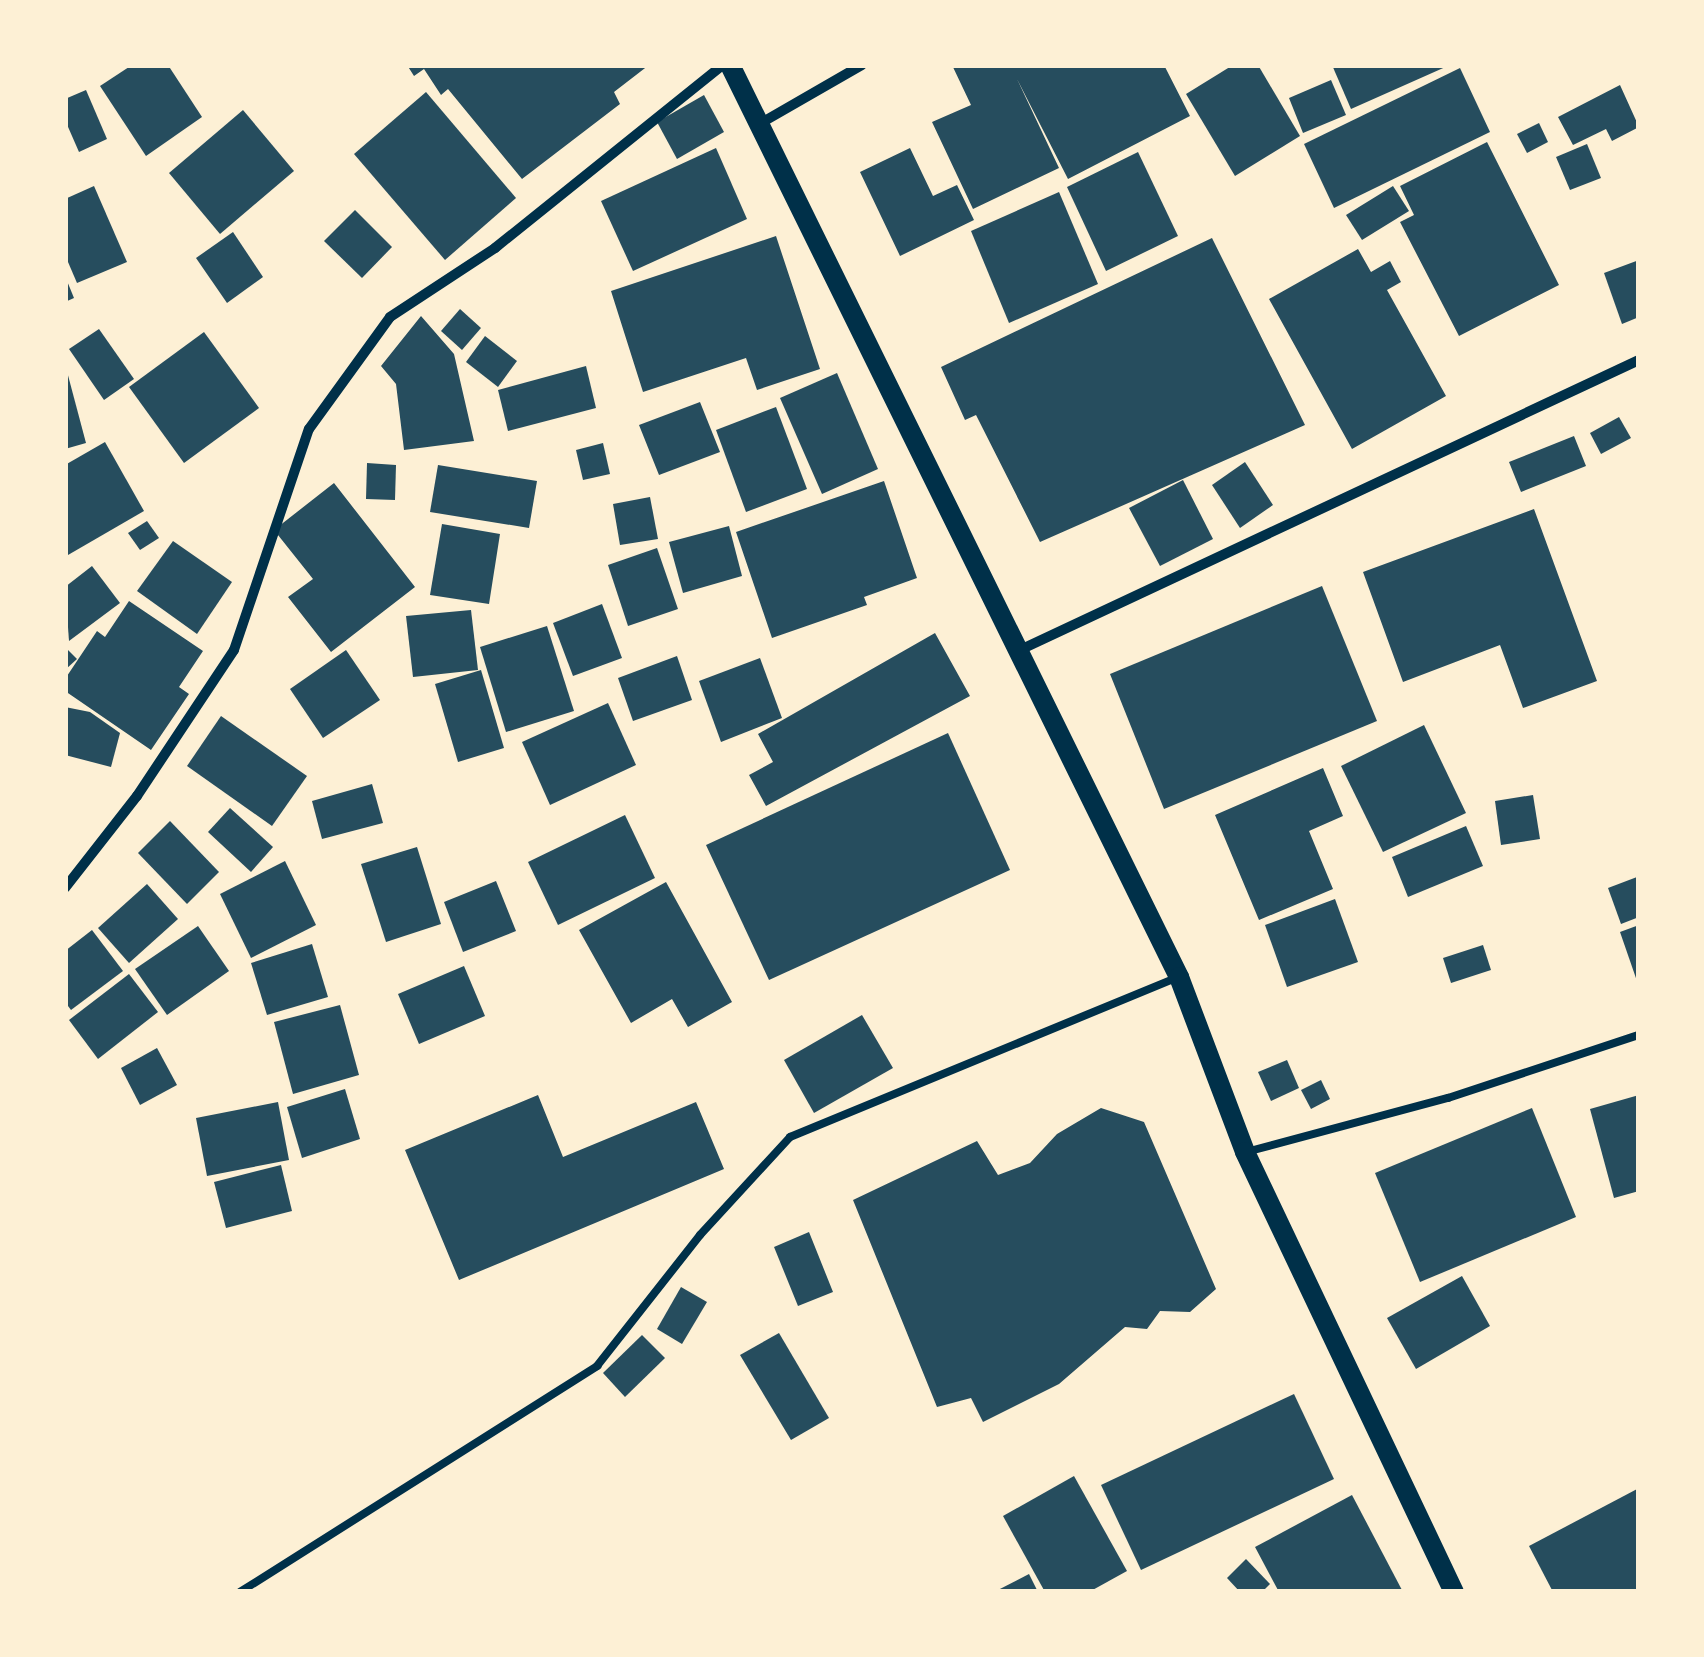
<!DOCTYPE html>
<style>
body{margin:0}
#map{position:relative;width:1704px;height:1657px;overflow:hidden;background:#fdf0d5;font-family:"Libre Baskerville",serif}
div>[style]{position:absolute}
.building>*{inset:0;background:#264d5e}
.service>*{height:8px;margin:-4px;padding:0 4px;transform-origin:4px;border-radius:4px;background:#003049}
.minor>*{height:10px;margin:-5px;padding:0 5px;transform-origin:5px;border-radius:5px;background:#003049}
.secondary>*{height:20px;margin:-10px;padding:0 10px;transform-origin:10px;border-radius:10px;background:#003049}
span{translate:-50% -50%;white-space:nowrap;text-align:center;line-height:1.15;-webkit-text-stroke:8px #fdf0d5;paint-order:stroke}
.frame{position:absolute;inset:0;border:68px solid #fdf0d5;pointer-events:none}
</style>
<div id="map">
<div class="building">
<i style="clip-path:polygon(132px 65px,168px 65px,202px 117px,146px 156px,100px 86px)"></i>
<i style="clip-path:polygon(407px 65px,649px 65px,614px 92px,620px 104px,522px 179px,448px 89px,441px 95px,424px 69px,414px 76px)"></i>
<i style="clip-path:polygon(952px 65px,1164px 65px,1190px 116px,1068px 179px,1017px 79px,1059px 168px,973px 209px,932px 122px,971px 105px)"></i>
<i style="clip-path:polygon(1233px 65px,1258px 65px,1300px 136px,1235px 176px,1186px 94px)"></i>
<i style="clip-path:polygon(1332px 65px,1450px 65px,1351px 109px)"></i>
<i style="clip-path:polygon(1460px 68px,1490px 132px,1334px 208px,1304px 144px)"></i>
<i style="clip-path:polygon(1331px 80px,1346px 115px,1303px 133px,1289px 98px)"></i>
<i style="clip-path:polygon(1620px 85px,1639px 127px,1612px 141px,1606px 129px,1573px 145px,1558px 117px)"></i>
<i style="clip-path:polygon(86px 90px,107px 139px,79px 152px,65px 120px,65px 99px)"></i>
<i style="clip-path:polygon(426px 92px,516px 198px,445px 260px,354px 154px)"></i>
<i style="clip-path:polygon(704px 95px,724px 132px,677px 159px,657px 122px)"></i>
<i style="clip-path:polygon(243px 110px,294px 171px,220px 234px,169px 173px)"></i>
<i style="clip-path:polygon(1539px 123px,1548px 142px,1527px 153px,1517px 134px)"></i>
<i style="clip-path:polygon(1487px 142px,1559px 285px,1459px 336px,1400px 222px,1414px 215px,1400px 186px)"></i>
<i style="clip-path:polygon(1587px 144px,1601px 178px,1570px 190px,1556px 157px)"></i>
<i style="clip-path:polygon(716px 148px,747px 219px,633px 271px,601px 201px)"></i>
<i style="clip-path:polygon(910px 148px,933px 196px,957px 185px,974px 220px,900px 256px,860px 172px)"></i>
<i style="clip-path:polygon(1138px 152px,1178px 236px,1106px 271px,1067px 187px)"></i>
<i style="clip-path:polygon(94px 186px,127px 262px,77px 283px,65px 255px,65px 199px)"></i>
<i style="clip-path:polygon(1393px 186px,1409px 211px,1362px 240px,1346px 215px)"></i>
<i style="clip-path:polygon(1059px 192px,1098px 284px,1009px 323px,971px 231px)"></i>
<i style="clip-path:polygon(355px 210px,392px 247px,362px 278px,324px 241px)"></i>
<i style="clip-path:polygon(233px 232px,263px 277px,227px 303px,196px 258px)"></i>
<i style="clip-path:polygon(776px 236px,820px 369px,757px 390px,746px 358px,643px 392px,611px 291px)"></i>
<i style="clip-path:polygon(1212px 238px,1305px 425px,1040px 542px,976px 415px,965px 420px,941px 367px)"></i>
<i style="clip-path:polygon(1358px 249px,1371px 272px,1390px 261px,1401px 282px,1387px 290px,1446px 396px,1352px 449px,1269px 299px)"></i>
<i style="clip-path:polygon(1639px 260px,1639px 317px,1622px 324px,1604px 273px)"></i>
<i style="clip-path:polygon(65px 276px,74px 298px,65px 302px)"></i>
<i style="clip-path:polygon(460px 309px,481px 328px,462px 350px,441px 331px)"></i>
<i style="clip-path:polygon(421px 316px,454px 354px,474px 441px,404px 450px,396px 384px,381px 366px)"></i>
<i style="clip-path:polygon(99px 329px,134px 379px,104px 400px,69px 349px)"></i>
<i style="clip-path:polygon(204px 332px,259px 408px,184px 463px,129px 387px)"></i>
<i style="clip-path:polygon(485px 336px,517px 361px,498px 387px,466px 362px)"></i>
<i style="clip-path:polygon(65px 364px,86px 443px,65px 449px)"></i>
<i style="clip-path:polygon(586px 366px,596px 408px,508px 431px,498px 390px)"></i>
<i style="clip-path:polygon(837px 373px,878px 469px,822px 494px,780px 398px)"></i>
<i style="clip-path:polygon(700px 402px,720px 452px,659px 475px,639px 425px)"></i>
<i style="clip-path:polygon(776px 407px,807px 489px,746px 512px,716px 430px)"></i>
<i style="clip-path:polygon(1619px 417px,1631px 438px,1601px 454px,1590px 433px)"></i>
<i style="clip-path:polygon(1574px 436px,1586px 466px,1521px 492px,1509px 462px)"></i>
<i style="clip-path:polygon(105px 442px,144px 511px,68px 555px,65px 465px)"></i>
<i style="clip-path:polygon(603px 443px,610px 474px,583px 480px,576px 450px)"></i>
<i style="clip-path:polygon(1245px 462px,1273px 505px,1240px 528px,1212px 485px)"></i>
<i style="clip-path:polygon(367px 463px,396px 465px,395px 500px,366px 499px)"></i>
<i style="clip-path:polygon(438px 465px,537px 481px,529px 528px,430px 512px)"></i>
<i style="clip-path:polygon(1183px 480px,1213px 539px,1160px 566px,1129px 508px)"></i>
<i style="clip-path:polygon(884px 481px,917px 578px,864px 597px,867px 605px,772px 638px,736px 532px)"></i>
<i style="clip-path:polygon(334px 483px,415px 587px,331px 652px,288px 597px,313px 579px,274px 530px)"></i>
<i style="clip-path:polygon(650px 497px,658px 539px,620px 545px,613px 504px)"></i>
<i style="clip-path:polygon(1534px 509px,1597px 681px,1523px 708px,1500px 645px,1403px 682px,1363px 572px)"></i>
<i style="clip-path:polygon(147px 521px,159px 538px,140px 550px,128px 533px)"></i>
<i style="clip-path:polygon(442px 524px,500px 534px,489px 604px,430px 595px)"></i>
<i style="clip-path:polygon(729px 526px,742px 576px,683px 593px,669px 542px)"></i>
<i style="clip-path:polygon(173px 541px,232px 582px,197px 634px,137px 591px)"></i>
<i style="clip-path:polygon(657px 548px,678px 609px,628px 626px,608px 565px)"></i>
<i style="clip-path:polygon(92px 566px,120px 603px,69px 641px,65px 587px)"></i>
<i style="clip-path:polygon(1322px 586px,1377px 721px,1164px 809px,1110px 674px)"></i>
<i style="clip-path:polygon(129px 601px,203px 651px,179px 687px,189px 694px,151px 750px,65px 691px,65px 679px,97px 631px,105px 637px)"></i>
<i style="clip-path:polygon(602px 604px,622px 658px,573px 676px,553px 623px)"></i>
<i style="clip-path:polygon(471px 610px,478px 670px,413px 677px,406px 616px)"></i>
<i style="clip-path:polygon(547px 626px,574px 711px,506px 732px,480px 647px)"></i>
<i style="clip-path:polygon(935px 633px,970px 696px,766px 806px,749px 775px,773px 762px,758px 734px)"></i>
<i style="clip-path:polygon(65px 647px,77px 659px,65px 670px)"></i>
<i style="clip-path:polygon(346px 650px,380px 700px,323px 738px,290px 689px)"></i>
<i style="clip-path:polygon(677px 656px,692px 700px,633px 721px,618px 678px)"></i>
<i style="clip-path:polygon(760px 658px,782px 718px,721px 742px,699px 681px)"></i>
<i style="clip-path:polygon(481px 670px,504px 748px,458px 762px,435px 684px)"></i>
<i style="clip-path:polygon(608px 703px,636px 765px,550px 805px,522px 742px)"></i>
<i style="clip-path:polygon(65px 707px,90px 712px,120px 733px,111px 767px,65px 755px)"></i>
<i style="clip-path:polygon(221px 716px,307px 776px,272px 826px,187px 766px)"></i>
<i style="clip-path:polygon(1424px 725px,1466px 813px,1383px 852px,1341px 766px)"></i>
<i style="clip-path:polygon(948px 733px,1010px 870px,769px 980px,706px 845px)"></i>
<i style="clip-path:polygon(1323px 768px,1343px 816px,1309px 831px,1333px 889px,1259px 920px,1215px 815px)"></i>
<i style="clip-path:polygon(372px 784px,383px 823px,322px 839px,312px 801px)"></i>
<i style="clip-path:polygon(1533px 795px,1540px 839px,1501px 845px,1495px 801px)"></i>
<i style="clip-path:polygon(230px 808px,273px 847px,251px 872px,208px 832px)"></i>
<i style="clip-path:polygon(625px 815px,655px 878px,558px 925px,528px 862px)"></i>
<i style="clip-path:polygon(170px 821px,219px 872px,187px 904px,138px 853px)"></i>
<i style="clip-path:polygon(1466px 826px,1483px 866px,1408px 897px,1392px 857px)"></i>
<i style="clip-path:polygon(417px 847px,441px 924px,386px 942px,361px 864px)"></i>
<i style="clip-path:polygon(285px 861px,316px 925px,251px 958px,220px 894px)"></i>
<i style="clip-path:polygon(1637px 877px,1639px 917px,1621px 924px,1608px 888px)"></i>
<i style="clip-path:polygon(496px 881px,516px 931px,463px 952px,444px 902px)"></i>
<i style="clip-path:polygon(666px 882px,732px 1002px,688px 1027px,672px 999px,631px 1023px,579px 930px)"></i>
<i style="clip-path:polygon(147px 884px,178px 919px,129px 963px,98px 928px)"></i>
<i style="clip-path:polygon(1335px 899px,1358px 962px,1287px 987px,1265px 925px)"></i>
<i style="clip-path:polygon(1639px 925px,1639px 984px,1638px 984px,1620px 932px)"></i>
<i style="clip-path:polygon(198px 926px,229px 971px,167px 1015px,135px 969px)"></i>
<i style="clip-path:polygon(92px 930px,123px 971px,71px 1010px,65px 1002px,65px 951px)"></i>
<i style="clip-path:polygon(312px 944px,328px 997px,267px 1015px,251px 963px)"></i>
<i style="clip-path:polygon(1483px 945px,1491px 970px,1451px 983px,1443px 958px)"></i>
<i style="clip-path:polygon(464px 966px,485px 1016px,419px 1044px,398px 994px)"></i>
<i style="clip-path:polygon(129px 974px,158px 1012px,98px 1059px,69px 1020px)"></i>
<i style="clip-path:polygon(340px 1005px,359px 1075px,293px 1094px,274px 1022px)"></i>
<i style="clip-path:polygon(862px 1015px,893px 1068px,814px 1113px,784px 1060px)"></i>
<i style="clip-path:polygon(157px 1048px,177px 1085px,140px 1105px,121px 1068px)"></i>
<i style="clip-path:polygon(1287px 1060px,1299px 1088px,1271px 1101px,1258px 1072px)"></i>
<i style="clip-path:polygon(1321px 1080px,1330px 1099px,1311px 1109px,1301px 1090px)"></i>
<i style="clip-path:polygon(345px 1089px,360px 1139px,302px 1158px,287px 1107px)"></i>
<i style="clip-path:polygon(538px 1095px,563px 1157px,696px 1102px,724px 1169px,459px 1280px,405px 1150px)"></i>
<i style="clip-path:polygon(1639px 1095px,1639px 1191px,1614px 1198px,1590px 1109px)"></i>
<i style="clip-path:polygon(278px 1102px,289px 1160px,207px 1176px,196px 1118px)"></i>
<i style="clip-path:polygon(1101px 1108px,1144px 1122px,1216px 1289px,1190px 1312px,1160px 1311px,1147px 1329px,1125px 1327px,1059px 1384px,983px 1422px,971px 1398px,937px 1407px,853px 1200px,977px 1141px,998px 1175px,1030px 1163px,1057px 1134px)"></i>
<i style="clip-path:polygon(1532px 1108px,1576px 1217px,1420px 1282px,1375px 1173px)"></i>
<i style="clip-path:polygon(281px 1165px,292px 1211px,226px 1228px,214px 1182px)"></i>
<i style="clip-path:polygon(809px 1232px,833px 1292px,798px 1306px,774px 1247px)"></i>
<i style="clip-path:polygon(1462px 1276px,1490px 1326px,1416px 1369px,1387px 1318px)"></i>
<i style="clip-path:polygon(681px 1287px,707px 1302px,682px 1344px,657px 1329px)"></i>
<i style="clip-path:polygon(779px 1333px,829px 1418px,791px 1440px,740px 1355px)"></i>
<i style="clip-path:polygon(642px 1335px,665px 1358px,625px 1397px,603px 1373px)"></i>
<i style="clip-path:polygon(1294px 1394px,1334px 1479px,1141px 1570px,1101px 1485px)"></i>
<i style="clip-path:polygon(1074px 1476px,1127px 1571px,1089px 1592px,1045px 1592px,1003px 1516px)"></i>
<i style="clip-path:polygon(1639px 1488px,1639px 1592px,1553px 1592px,1529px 1546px)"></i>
<i style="clip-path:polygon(1352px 1495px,1403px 1592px,1279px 1592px,1255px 1547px)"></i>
<i style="clip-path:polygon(1246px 1559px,1270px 1584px,1262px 1592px,1240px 1592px,1227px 1578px)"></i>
<i style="clip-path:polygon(1029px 1574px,1038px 1592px,994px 1592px)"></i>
</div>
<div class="service">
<i style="left:1246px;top:1152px;width:209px;rotate:-15deg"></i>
<i style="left:1448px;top:1098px;width:201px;rotate:-18.3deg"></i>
<i style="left:240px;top:1592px;width:423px;rotate:-32.3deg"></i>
<i style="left:597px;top:1366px;width:167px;rotate:-51.8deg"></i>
<i style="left:700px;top:1235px;width:133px;rotate:-47.4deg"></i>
<i style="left:790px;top:1137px;width:417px;rotate:-22.4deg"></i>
</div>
<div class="minor">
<i style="left:761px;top:123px;width:116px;rotate:-29.9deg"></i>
<i style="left:1022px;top:649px;width:681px;rotate:-25.1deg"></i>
<i style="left:65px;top:888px;width:117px;rotate:-52deg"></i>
<i style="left:137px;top:796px;width:175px;rotate:-56.4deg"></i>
<i style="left:234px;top:650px;width:233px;rotate:-71.3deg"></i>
<i style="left:309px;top:429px;width:138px;rotate:-54.1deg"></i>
<i style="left:390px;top:317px;width:126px;rotate:-33.3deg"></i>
<i style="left:495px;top:248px;width:292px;rotate:-38.8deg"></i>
</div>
<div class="secondary">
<i style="left:730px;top:65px;width:1017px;rotate:63.79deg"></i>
<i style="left:1179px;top:977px;width:187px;rotate:69.3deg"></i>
<i style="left:1245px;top:1152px;width:487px;rotate:64.6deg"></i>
</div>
<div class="frame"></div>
</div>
